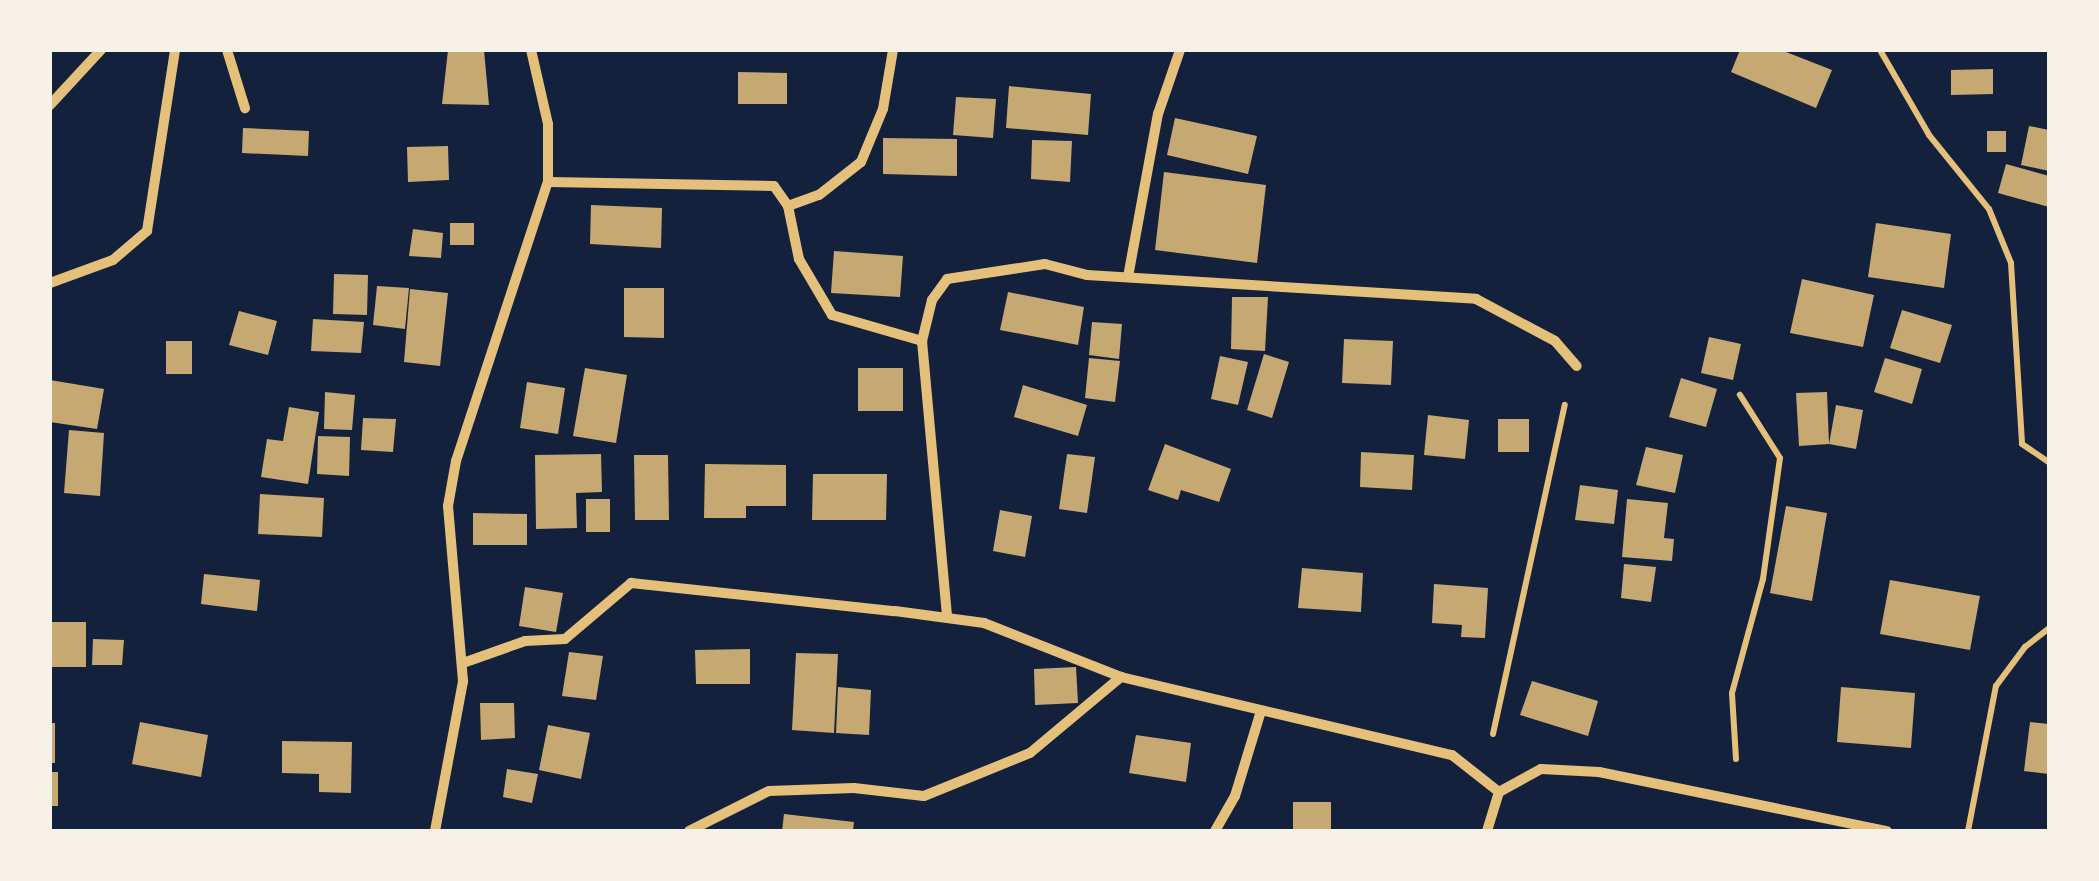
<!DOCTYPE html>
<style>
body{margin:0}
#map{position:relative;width:2099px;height:881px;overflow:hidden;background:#14213d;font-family:Jost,sans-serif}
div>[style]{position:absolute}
.building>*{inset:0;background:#c6a872}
.path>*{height:6px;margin:-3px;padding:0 3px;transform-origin:3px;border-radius:3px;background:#e5c07b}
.minor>*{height:10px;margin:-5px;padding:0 5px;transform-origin:5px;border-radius:5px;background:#e5c07b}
span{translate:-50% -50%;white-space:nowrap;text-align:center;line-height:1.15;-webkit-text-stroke:10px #f6f1e7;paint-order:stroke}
.frame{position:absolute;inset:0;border:52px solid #f6f1e7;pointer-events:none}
</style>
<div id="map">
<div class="building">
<i style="clip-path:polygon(448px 50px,484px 50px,489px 105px,442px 104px)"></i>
<i style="clip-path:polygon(1740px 50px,1781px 50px,1832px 70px,1816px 108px,1731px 72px)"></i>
<i style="clip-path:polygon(1993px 69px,1993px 94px,1951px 95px,1951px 70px)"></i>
<i style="clip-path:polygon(738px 72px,787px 73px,787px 104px,738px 104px)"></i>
<i style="clip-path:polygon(1009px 86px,1091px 94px,1088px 135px,1006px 128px)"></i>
<i style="clip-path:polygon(956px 97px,996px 99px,993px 138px,953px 135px)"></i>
<i style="clip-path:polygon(1175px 118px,1257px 136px,1248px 174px,1167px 155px)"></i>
<i style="clip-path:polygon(2029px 126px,2049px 130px,2049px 171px,2021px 165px)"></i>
<i style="clip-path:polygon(243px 128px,309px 131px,308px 156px,242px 153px)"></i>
<i style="clip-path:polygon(1987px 131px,2006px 131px,2006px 152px,1987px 152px)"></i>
<i style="clip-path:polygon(883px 138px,957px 139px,957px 176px,883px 174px)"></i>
<i style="clip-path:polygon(1032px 140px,1072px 141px,1070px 182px,1031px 179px)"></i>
<i style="clip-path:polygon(448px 146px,449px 180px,408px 182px,407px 147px)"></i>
<i style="clip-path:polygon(2006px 164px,2049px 176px,2049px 207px,1998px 193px)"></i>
<i style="clip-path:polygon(1164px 172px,1266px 185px,1257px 263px,1155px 250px)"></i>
<i style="clip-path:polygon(591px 205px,662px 208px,661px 248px,590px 244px)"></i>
<i style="clip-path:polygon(450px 223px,474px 223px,474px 245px,450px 245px)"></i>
<i style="clip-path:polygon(1876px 223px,1951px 234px,1944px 288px,1868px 277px)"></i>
<i style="clip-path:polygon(413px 229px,443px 233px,441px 258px,409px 256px)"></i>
<i style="clip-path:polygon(834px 251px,903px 256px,900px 297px,831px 293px)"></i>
<i style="clip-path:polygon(334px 274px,368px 275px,367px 315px,333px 314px)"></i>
<i style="clip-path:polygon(1802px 279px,1874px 295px,1863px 347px,1790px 333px)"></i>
<i style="clip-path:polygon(377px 286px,409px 288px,405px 329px,373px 325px)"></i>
<i style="clip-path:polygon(624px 288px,664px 288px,664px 338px,624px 337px)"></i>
<i style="clip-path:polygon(410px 289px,448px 293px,440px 366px,404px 362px)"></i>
<i style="clip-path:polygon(1008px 292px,1084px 307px,1078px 345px,1000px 330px)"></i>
<i style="clip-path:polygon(1232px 297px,1268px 297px,1265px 351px,1231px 349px)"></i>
<i style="clip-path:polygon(1902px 310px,1952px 325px,1940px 363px,1890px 348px)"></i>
<i style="clip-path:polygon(239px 311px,277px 321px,268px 355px,229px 345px)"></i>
<i style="clip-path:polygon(313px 319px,364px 322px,361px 353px,311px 351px)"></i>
<i style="clip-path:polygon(1092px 322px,1122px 324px,1119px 359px,1089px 355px)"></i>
<i style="clip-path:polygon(1709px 337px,1741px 344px,1733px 380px,1701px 373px)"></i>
<i style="clip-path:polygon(1344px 339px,1393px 341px,1391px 385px,1342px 383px)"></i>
<i style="clip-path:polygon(166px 341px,192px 341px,192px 374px,166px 374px)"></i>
<i style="clip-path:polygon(1264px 354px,1289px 362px,1272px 418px,1247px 410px)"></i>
<i style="clip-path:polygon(1220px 356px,1248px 362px,1238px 405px,1211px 399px)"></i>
<i style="clip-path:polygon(1089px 358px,1120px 361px,1115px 402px,1085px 398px)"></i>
<i style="clip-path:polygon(1885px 358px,1922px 369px,1912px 404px,1874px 392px)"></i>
<i style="clip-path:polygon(585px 368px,627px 375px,616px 443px,573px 436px)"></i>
<i style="clip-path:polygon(858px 368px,903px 368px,903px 411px,858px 411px)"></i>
<i style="clip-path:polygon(1681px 378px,1717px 389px,1706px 427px,1669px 417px)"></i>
<i style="clip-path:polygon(50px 380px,104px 389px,97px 429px,50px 422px)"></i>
<i style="clip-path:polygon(527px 382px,565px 388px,558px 434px,520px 428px)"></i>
<i style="clip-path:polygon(1023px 385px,1087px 405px,1078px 436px,1014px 417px)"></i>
<i style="clip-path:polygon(325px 392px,355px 395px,352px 430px,324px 429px)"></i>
<i style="clip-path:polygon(1827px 392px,1829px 444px,1799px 446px,1796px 393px)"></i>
<i style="clip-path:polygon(1836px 405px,1863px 410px,1856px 449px,1829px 444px)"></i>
<i style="clip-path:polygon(289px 407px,319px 412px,308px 484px,261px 477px,267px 439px,283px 441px)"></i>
<i style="clip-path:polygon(1428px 415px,1469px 420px,1465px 459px,1424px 455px)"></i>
<i style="clip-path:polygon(363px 418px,396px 419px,393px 452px,361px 450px)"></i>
<i style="clip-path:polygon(1498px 419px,1529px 419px,1529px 452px,1498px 452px)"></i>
<i style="clip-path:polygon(69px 430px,104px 433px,100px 496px,64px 493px)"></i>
<i style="clip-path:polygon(318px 436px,350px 437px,349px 476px,317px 474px)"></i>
<i style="clip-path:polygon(1165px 444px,1231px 469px,1219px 502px,1181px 490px,1178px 500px,1148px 490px)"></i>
<i style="clip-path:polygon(1646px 447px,1683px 455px,1675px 493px,1636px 485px)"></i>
<i style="clip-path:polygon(1361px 452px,1414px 455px,1412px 490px,1360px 487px)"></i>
<i style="clip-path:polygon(601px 454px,602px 492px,576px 493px,577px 528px,536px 529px,535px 455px)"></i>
<i style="clip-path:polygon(1067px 454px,1095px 457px,1087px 513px,1059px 509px)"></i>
<i style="clip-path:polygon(634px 455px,668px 455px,669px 520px,635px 520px)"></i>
<i style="clip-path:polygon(705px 464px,786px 465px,786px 506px,746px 506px,746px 518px,704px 518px)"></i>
<i style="clip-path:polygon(813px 474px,887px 474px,886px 520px,812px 520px)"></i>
<i style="clip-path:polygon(1580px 485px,1618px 490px,1614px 524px,1575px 520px)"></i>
<i style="clip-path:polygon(260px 494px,324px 498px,322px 537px,258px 534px)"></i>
<i style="clip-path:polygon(586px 499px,610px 499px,610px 532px,586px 532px)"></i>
<i style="clip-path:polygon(1627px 499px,1668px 503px,1664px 538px,1674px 539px,1672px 561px,1622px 557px)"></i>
<i style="clip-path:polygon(1786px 506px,1827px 513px,1812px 601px,1770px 593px)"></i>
<i style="clip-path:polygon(1000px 510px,1032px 516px,1025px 557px,993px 551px)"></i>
<i style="clip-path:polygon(473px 513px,527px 514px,527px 545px,473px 545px)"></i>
<i style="clip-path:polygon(1624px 564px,1656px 567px,1651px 602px,1621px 598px)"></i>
<i style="clip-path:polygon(1302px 568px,1363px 573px,1361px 612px,1298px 608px)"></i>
<i style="clip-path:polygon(204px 574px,260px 580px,257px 611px,201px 604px)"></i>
<i style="clip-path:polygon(1890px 580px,1980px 596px,1970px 650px,1880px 634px)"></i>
<i style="clip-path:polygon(1434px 584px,1488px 588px,1485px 638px,1461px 637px,1462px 625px,1432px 623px)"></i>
<i style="clip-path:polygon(525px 587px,563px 593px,556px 632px,519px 626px)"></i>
<i style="clip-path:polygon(50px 622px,86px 622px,86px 667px,50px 667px)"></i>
<i style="clip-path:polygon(93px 639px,124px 640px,122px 665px,92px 665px)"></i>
<i style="clip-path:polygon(750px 649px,750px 684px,696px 684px,695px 650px)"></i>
<i style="clip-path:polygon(569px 652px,603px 656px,596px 700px,562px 696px)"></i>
<i style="clip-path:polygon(796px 653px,838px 654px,834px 733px,792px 730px)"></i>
<i style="clip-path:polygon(1076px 667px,1078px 703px,1035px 705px,1034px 669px)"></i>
<i style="clip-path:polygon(1532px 681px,1598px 701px,1588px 736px,1520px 715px)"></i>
<i style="clip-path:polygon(838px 687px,871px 690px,869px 735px,836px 733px)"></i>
<i style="clip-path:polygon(1841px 687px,1915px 693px,1911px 748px,1837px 742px)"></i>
<i style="clip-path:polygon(480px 703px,514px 703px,515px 738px,481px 740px)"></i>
<i style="clip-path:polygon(140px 722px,208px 735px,201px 777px,132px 764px)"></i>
<i style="clip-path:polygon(2030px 722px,2049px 724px,2049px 774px,2024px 771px)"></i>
<i style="clip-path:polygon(50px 723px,55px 723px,55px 763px,50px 763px)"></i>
<i style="clip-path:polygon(548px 725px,590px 733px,581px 779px,539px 770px)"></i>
<i style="clip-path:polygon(1136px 735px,1191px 743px,1186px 782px,1129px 773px)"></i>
<i style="clip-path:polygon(282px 741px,352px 742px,351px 793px,319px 792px,319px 774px,282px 773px)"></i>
<i style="clip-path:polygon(507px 769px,538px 774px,532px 803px,503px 797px)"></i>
<i style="clip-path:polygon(50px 772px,58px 772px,58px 806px,50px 806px)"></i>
<i style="clip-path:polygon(1293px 802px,1331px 802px,1331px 831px,1293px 831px)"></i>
<i style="clip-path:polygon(784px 814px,854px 822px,853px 831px,782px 831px)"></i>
</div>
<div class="path">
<i style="left:1880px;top:50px;width:98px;rotate:60deg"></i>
<i style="left:1929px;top:135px;width:95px;rotate:51deg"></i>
<i style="left:1989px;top:209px;width:58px;rotate:67.8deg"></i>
<i style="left:2011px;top:263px;width:181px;rotate:86.5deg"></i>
<i style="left:2022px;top:444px;width:32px;rotate:34deg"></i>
<i style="left:1493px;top:734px;width:337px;rotate:-77.7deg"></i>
<i style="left:1736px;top:759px;width:66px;rotate:-93.5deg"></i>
<i style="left:1732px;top:693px;width:118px;rotate:-74.8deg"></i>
<i style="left:1763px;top:579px;width:122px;rotate:-82deg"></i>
<i style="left:1780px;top:458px;width:75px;rotate:-122.4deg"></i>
<i style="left:1968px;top:831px;width:148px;rotate:-79.1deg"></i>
<i style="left:1996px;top:686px;width:49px;rotate:-53.4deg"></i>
<i style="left:2025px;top:647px;width:31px;rotate:-38deg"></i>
</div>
<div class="minor">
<i style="left:227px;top:50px;width:61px;rotate:72.8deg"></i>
<i style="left:50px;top:105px;width:75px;rotate:-47.2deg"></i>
<i style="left:548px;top:182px;width:226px;rotate:1deg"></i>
<i style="left:774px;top:186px;width:24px;rotate:55deg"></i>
<i style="left:788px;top:206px;width:54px;rotate:78.3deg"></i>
<i style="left:799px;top:259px;width:65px;rotate:59.5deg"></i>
<i style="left:832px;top:315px;width:94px;rotate:16.1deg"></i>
<i style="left:922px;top:341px;width:278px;rotate:84.8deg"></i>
<i style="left:788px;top:206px;width:33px;rotate:-20deg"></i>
<i style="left:819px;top:195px;width:53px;rotate:-38.2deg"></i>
<i style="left:861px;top:162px;width:57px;rotate:-67.5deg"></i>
<i style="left:883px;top:109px;width:60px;rotate:-80.4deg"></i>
<i style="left:1128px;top:277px;width:166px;rotate:-79.6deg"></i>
<i style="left:1158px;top:114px;width:68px;rotate:-71deg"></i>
<i style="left:50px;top:283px;width:67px;rotate:-20.1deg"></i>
<i style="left:113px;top:260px;width:45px;rotate:-40.5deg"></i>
<i style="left:147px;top:231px;width:183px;rotate:-81.2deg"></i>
<i style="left:922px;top:341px;width:42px;rotate:-76.3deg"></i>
<i style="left:932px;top:300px;width:26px;rotate:-54deg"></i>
<i style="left:947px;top:279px;width:99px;rotate:-8.7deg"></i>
<i style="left:1045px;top:264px;width:43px;rotate:14.7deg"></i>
<i style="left:1087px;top:275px;width:390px;rotate:3.5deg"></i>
<i style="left:1476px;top:299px;width:89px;rotate:28deg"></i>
<i style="left:1555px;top:341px;width:33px;rotate:49deg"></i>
<i style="left:463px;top:663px;width:66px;rotate:-19.5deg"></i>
<i style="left:525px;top:641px;width:40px;rotate:-2.9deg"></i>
<i style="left:565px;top:639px;width:87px;rotate:-40.3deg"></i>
<i style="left:631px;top:583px;width:265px;rotate:6.1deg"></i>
<i style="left:895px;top:611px;width:90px;rotate:7.7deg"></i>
<i style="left:984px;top:623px;width:147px;rotate:21.5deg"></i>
<i style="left:1121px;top:677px;width:340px;rotate:13.3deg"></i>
<i style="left:1452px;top:755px;width:60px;rotate:38.2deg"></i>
<i style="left:435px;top:831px;width:153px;rotate:-79.4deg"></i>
<i style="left:463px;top:681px;width:176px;rotate:-94.9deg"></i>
<i style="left:448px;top:506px;width:46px;rotate:-79.9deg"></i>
<i style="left:456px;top:461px;width:294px;rotate:-71.8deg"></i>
<i style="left:548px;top:182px;width:58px;rotate:-90deg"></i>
<i style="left:548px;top:124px;width:76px;rotate:-102.9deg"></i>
<i style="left:689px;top:831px;width:89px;rotate:-26.6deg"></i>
<i style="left:769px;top:791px;width:85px;rotate:-2deg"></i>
<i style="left:854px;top:788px;width:70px;rotate:6.5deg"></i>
<i style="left:924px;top:796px;width:114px;rotate:-22.1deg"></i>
<i style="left:1030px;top:753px;width:119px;rotate:-39.9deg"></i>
<i style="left:1215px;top:831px;width:40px;rotate:-60.3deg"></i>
<i style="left:1235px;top:796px;width:86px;rotate:-73deg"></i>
<i style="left:1487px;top:831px;width:41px;rotate:-72.9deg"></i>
<i style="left:1499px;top:792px;width:48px;rotate:-28.7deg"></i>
<i style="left:1541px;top:769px;width:58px;rotate:3deg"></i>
<i style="left:1599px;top:772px;width:294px;rotate:11.6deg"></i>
</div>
<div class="frame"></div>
</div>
